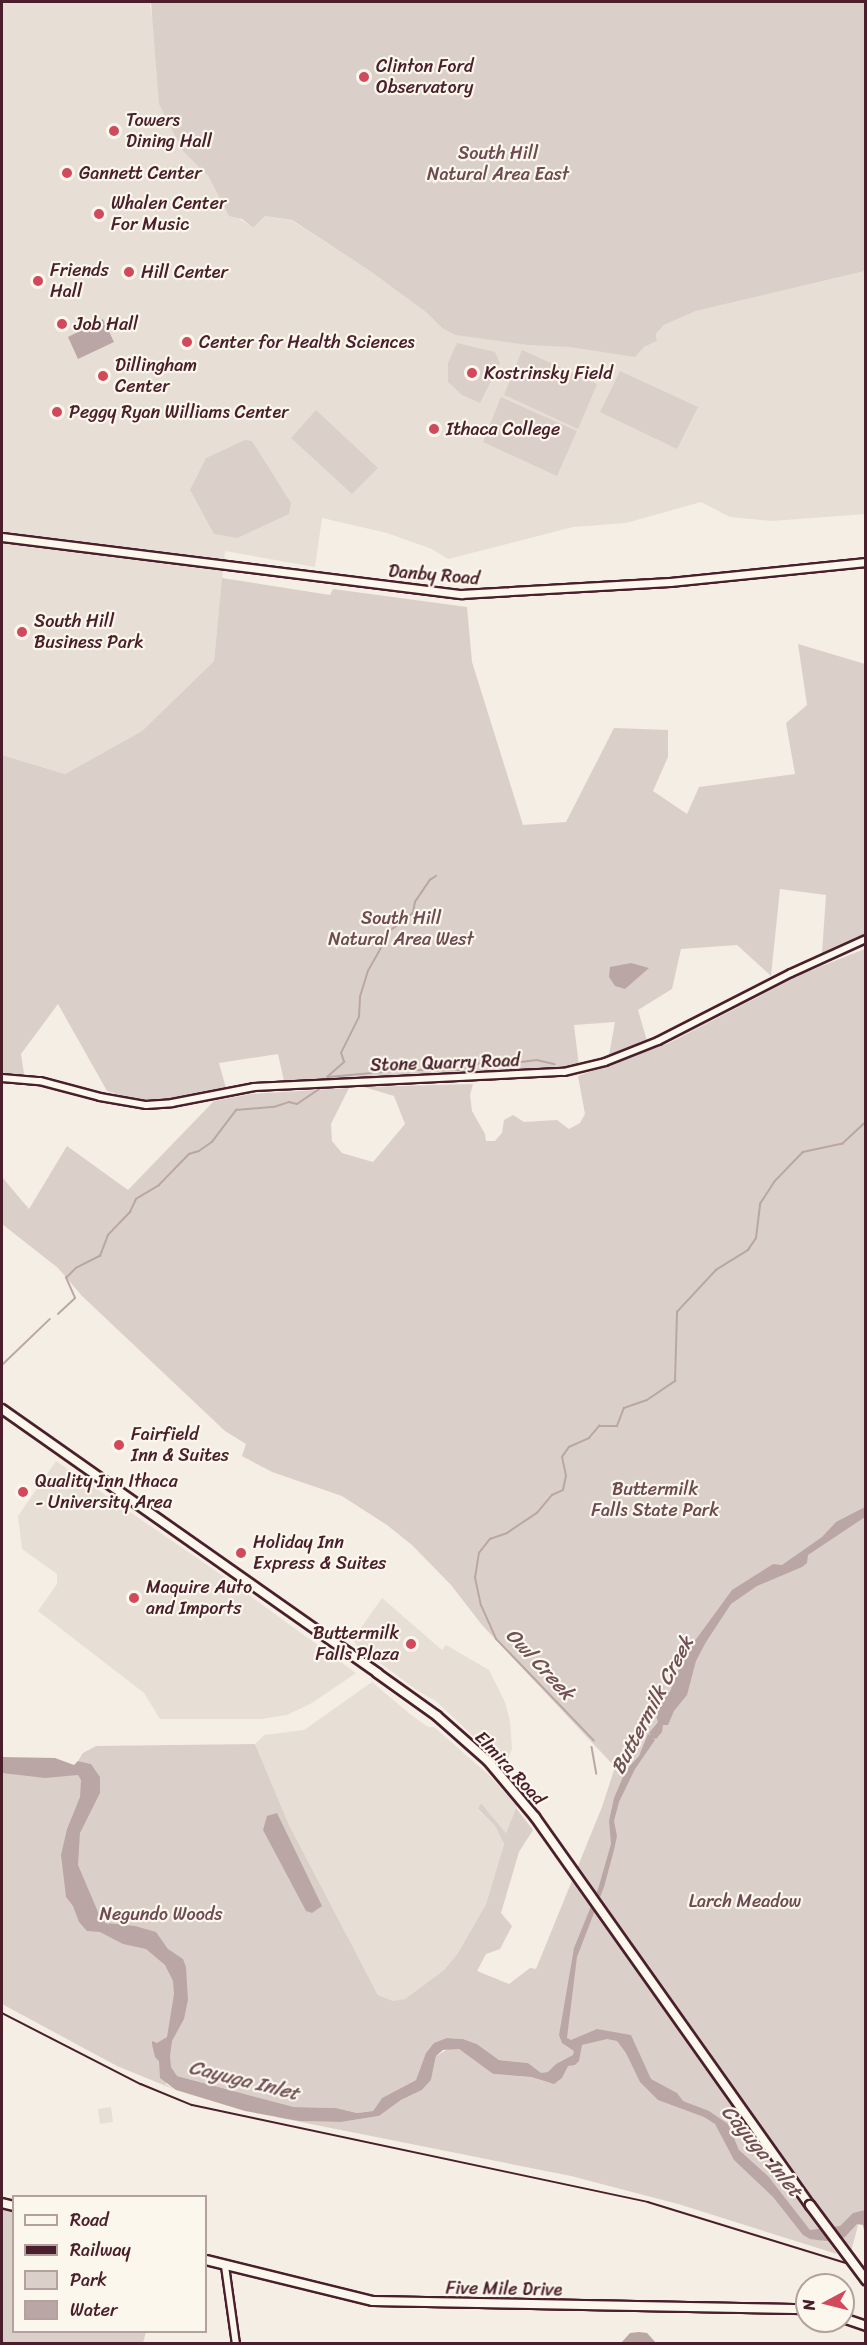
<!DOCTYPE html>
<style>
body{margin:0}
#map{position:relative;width:867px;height:2345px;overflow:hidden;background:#f4eee4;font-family:Sriracha,sans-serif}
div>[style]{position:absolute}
.built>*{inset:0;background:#e7dfd6}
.green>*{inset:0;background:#dbd0c9}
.water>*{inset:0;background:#baa7a5}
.stream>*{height:1.5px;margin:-0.75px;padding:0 0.75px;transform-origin:0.75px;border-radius:0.75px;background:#baa7a5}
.roads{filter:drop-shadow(2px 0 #4a1f2b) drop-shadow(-2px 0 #4a1f2b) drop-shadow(0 2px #4a1f2b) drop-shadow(0 -2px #4a1f2b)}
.tertiary>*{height:6px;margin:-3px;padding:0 3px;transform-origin:3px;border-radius:3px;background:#fbf7ec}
.secondary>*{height:7px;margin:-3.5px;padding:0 3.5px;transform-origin:3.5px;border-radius:3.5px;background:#fbf7ec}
.primary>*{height:8px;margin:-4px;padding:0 4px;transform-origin:4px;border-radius:4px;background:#fbf7ec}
.trunk>*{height:8px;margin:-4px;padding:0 4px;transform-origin:4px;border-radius:4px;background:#fbf7ec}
.rail>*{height:1.5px;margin:-0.75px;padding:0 0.75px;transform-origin:0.75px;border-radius:0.75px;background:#4a1f2b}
.bridges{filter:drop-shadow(2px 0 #4a1f2b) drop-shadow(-2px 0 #4a1f2b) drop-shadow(0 2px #4a1f2b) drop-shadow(0 -2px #4a1f2b)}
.trunk-bridge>*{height:8px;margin:-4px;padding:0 4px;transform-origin:4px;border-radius:4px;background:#fbf7ec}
.dots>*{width:16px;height:16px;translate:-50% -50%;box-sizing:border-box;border:3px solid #fbf7ec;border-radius:50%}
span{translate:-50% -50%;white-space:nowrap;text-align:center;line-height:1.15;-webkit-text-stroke:4.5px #fbf7ec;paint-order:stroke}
.poi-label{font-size:18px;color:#4a1f2b}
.left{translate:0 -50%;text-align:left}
.right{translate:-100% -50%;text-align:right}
.park-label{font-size:18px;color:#6e4b52}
.street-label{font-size:18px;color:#4a1f2b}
.water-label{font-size:20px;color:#714f56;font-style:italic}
.frame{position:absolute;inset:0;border:3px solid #4a1f2b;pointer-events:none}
.legend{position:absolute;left:12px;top:2195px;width:195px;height:138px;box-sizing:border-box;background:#fbf7ec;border:2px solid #b4a19f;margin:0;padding:8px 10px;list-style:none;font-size:18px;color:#4a1f2b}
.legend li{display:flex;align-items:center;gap:12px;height:30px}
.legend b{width:30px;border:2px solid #b4a19f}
.north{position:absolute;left:795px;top:2273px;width:60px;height:60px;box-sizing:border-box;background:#fbf7ec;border:2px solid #b4a19f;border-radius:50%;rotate:263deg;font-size:16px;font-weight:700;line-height:24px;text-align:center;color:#4a1f2b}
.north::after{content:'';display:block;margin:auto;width:21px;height:27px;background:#d1495b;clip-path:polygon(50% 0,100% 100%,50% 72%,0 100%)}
</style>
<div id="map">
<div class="built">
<i style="clip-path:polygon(2px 2px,151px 2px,150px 6px,178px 142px,208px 176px,225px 209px,253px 228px,265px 216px,291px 220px,370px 271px,427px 313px,442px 328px,527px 345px,644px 347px,657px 341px,656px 334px,664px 325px,696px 311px,865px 271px,865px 514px,772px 521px,730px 517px,701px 502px,626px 523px,573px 527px,448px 559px,432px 549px,387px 533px,322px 518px,315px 567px,225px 551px,214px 661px,142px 731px,65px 774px,2px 755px)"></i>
<i style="clip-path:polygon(56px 1461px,213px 1569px,356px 1673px,312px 1703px,287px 1715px,261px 1719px,160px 1719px,144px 1693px,38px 1611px,57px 1584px,57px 1574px,22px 1549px,18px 1516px)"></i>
<i style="clip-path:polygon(382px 1598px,442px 1650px,446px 1645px,489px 1670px,505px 1702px,510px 1721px,512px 1749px,505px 1766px,436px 1701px,418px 1691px,357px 1646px,353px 1639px)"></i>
<i style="clip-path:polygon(372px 1682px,410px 1714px,428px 1727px,434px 1727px,490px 1776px,517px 1806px,506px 1833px,481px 1803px,478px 1810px,495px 1826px,504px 1844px,486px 1904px,458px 1953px,444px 1970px,405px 1999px,393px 2002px,378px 1995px,289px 1825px,255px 1744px,264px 1735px,304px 1730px)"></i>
<i style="clip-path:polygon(111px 2107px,113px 2122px,100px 2124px,98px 2109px)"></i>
</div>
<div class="green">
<i style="clip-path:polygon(151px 2px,865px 2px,865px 271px,696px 311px,664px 325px,656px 334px,657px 341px,644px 347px,635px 357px,570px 347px,527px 345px,456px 335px,442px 328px,427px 313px,370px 271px,292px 220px,265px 216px,253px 228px,242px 219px,229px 216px,208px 176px,183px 151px,159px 104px)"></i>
<i style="clip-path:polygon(457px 343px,495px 352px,500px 363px,480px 403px,462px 395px,448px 382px,448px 363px)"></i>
<i style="clip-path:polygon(522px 350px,597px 384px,578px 429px,504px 395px)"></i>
<i style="clip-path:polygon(620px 371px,698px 407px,677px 449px,600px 412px)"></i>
<i style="clip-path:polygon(501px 397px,577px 431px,557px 476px,483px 442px)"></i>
<i style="clip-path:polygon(316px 410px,378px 468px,352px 494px,291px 438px)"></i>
<i style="clip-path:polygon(245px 440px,252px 441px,291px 503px,289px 514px,237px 538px,214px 534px,190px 490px,206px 458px)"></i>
<i style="clip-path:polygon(222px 578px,330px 595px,333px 589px,467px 607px,472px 662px,523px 825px,566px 822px,614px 728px,668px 730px,668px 757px,653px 791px,687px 814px,699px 787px,795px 774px,786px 723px,807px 705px,798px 644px,865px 664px,865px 934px,822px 953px,826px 895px,780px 889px,771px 976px,737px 945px,681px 949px,672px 989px,638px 1010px,647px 1041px,609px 1055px,615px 1022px,574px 1025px,579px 1066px,554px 1071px,284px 1081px,278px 1054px,219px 1063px,226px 1088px,163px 1103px,140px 1101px,107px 1091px,58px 1004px,21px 1054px,24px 1074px,2px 1074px,2px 755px,65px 774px,142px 731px,214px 661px)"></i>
<i style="clip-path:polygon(865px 949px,866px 2220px,859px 2222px,850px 2255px,824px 2217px,821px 2241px,829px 2242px,837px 2254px,678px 2204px,571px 2176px,276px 2117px,276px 2115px,299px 2121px,341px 2122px,379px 2116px,401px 2100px,422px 2090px,431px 2080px,436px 2056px,450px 2048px,459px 2049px,493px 2074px,531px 2077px,550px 2083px,528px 2063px,499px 2060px,477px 2044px,463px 2039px,447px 2038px,416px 2080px,382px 2098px,373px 2111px,357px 2113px,336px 2108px,294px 2107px,177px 2076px,165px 2084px,176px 2090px,117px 2066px,2px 2004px,2px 1765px,63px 1769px,91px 1764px,78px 1761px,83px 1753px,96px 1746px,255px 1744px,289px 1825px,378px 1995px,393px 2001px,405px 1999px,444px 1970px,458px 1953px,486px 1904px,504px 1844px,495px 1826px,478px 1809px,481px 1803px,506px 1833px,516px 1808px,533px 1830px,519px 1852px,501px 1913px,512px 1926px,500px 1949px,486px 1954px,477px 1971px,509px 1984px,530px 1968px,536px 1969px,602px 1807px,615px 1767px,482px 1625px,451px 1585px,412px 1545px,387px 1525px,342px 1496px,272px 1472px,242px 1456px,246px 1444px,225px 1431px,82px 1296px,58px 1268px,2px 1224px,2px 1177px,29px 1209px,67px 1146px,128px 1190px,214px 1101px,251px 1094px,349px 1088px,331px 1124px,332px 1141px,342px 1153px,373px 1162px,405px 1124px,394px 1096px,364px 1087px,473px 1084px,470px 1095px,472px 1111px,485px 1134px,486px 1141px,495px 1141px,502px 1133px,504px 1120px,513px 1115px,524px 1122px,557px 1120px,569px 1129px,580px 1123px,585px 1114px,578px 1076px,669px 1043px,804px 973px)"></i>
<i style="clip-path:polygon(2px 2209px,13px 2212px,14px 2332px,146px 2332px,143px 2343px,2px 2343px)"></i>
</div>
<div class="water">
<i style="clip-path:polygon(103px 319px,114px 342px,78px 359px,68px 337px)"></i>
<i style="clip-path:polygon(631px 963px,649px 968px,625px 989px,615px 986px,609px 977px,610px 967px)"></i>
<i style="clip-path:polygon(865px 1507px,865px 1517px,808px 1555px,807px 1563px,802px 1567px,757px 1586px,731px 1604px,706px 1642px,696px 1661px,687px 1695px,674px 1711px,668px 1725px,663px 1725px,662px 1732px,656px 1739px,653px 1738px,655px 1740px,635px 1769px,619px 1802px,614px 1821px,617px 1836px,614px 1850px,604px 1887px,577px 1957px,567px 2038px,571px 2040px,597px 2029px,631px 2035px,651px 2079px,677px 2093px,683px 2101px,709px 2111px,728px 2124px,739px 2150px,768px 2176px,810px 2230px,840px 2226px,853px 2213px,865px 2210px,865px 2235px,863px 2225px,857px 2224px,845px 2237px,832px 2242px,810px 2239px,803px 2235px,773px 2197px,734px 2160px,715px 2124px,704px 2117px,658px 2100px,640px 2082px,626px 2053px,617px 2041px,607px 2039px,582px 2045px,579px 2061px,575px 2065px,568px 2066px,562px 2078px,554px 2084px,531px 2077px,493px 2074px,459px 2049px,443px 2050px,436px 2056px,431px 2080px,422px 2090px,401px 2100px,379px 2116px,341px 2122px,299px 2121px,245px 2111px,176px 2090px,160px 2078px,159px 2061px,155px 2057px,152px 2044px,152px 2041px,157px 2043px,167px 2037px,174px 1994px,173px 1981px,165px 1965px,146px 1949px,123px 1944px,100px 1932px,87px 1931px,79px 1922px,73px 1906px,66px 1897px,61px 1855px,67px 1829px,80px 1797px,81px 1780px,78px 1775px,45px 1778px,2px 1773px,2px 1757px,55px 1758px,74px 1765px,78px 1761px,91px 1764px,100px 1777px,100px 1793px,80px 1833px,78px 1865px,101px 1919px,107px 1923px,135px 1926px,156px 1932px,168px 1949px,183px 1959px,186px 1967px,188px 2000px,184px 2019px,172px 2041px,170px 2056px,171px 2067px,177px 2076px,294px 2107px,336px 2108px,357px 2113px,373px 2111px,382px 2098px,416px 2080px,426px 2053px,434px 2043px,447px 2038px,463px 2039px,477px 2044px,499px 2060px,528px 2063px,541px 2073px,548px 2072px,556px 2064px,573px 2055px,574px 2051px,562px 2043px,559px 2035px,574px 1948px,598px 1889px,611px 1844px,609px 1821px,614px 1798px,626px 1770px,639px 1756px,648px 1734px,651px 1735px,649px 1733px,658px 1722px,654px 1709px,658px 1695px,661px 1692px,670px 1692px,676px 1675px,694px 1642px,732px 1590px,773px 1564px,782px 1565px,822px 1537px,836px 1522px)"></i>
<i style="clip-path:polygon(277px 1813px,322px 1906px,312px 1913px,306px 1911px,263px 1830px,267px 1816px)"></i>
<i style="clip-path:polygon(639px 2332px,647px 2333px,656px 2343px,621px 2343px,630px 2333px)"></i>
</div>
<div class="stream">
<i style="left:327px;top:1077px;width:23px;rotate:-41deg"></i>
<i style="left:344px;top:1062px;width:9px;rotate:-108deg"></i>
<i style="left:341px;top:1053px;width:40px;rotate:-63.4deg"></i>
<i style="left:359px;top:1017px;width:20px;rotate:-87deg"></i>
<i style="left:360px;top:997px;width:27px;rotate:-73deg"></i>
<i style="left:368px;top:971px;width:47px;rotate:-60.7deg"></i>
<i style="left:391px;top:930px;width:28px;rotate:-38deg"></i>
<i style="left:413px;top:913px;width:11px;rotate:-80deg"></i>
<i style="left:415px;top:902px;width:27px;rotate:-56deg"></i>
<i style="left:430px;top:880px;width:7px;rotate:-34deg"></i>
<i style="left:328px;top:1077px;width:77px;rotate:-5.2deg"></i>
<i style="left:405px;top:1070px;width:53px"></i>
<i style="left:458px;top:1070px;width:27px;rotate:-17deg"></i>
<i style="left:484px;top:1062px;width:21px;rotate:5deg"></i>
<i style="left:505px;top:1064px;width:32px;rotate:-7deg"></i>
<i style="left:537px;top:1060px;width:18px;rotate:13deg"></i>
<i style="left:58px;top:1314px;width:23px;rotate:-43deg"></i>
<i style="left:75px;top:1298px;width:22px;rotate:-114deg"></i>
<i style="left:66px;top:1278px;width:14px;rotate:-45deg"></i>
<i style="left:76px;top:1268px;width:27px;rotate:-27deg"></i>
<i style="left:100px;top:1256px;width:22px;rotate:-69deg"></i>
<i style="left:108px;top:1235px;width:32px;rotate:-46deg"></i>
<i style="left:130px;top:1212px;width:14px;rotate:-65deg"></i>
<i style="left:136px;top:1199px;width:27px;rotate:-31deg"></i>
<i style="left:159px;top:1185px;width:43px;rotate:-45.9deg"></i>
<i style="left:189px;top:1154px;width:10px;rotate:-17deg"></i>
<i style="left:199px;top:1151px;width:16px;rotate:-35deg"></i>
<i style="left:212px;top:1142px;width:40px;rotate:-53deg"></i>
<i style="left:236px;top:1110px;width:38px;rotate:-5deg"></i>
<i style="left:274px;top:1107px;width:16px;rotate:-18deg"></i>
<i style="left:289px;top:1102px;width:8px;rotate:14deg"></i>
<i style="left:297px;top:1104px;width:27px;rotate:-34deg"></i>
<i style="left:2px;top:1365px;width:66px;rotate:-43.8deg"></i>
<i style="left:594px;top:1741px;width:141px;rotate:-133.9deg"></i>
<i style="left:496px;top:1639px;width:36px;rotate:-114deg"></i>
<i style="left:481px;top:1606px;width:29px;rotate:-102deg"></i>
<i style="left:475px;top:1578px;width:25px;rotate:-81deg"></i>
<i style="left:479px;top:1553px;width:18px;rotate:-52deg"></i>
<i style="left:490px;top:1539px;width:18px;rotate:-19deg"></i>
<i style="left:507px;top:1533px;width:36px;rotate:-34deg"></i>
<i style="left:537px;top:1513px;width:23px;rotate:-50deg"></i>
<i style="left:552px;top:1495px;width:12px;rotate:-24deg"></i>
<i style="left:563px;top:1490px;width:14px;rotate:-78deg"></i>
<i style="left:566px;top:1476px;width:19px;rotate:-102deg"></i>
<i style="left:562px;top:1457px;width:12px;rotate:-55deg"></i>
<i style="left:569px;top:1447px;width:22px;rotate:-24deg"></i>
<i style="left:589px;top:1438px;width:16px;rotate:-50deg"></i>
<i style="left:599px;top:1426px;width:18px"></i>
<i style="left:617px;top:1426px;width:19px;rotate:-69deg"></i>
<i style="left:624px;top:1408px;width:24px;rotate:-19deg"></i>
<i style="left:647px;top:1400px;width:34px;rotate:-34deg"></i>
<i style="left:675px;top:1381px;width:69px;rotate:-88.3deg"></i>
<i style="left:677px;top:1312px;width:57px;rotate:-47.1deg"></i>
<i style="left:716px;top:1270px;width:38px;rotate:-32deg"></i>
<i style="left:748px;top:1250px;width:14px;rotate:-56deg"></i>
<i style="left:756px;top:1238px;width:34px;rotate:-83deg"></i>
<i style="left:760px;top:1204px;width:27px;rotate:-57deg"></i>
<i style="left:775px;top:1181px;width:40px;rotate:-46deg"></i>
<i style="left:803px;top:1152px;width:40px;rotate:-12deg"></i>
<i style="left:842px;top:1144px;width:33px;rotate:-43deg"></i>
<i style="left:592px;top:1747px;width:27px;rotate:80deg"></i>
</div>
<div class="roads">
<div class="tertiary">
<i style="left:2px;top:1078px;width:38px;rotate:5deg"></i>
<i style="left:40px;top:1081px;width:62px;rotate:14.9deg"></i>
<i style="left:100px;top:1097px;width:47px;rotate:9.9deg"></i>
<i style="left:146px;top:1105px;width:26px;rotate:-4deg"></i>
<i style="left:172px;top:1103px;width:84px;rotate:-11deg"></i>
<i style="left:254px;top:1087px;width:310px;rotate:-2.8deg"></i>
<i style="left:564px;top:1072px;width:42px;rotate:-13.7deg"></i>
<i style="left:605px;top:1062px;width:57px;rotate:-21.6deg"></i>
<i style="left:658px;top:1041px;width:149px;rotate:-27.1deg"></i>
<i style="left:791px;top:973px;width:82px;rotate:-24.4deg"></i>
<i style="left:225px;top:2266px;width:79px;rotate:82deg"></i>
</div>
<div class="secondary">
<i style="left:2px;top:537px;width:463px;rotate:7.1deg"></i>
<i style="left:461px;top:594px;width:209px;rotate:-3.3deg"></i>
<i style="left:670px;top:582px;width:197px;rotate:-5.8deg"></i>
</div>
<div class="primary">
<i style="left:2px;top:2203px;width:12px;rotate:14deg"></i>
<i style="left:206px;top:2260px;width:172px;rotate:13.8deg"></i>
<i style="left:373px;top:2301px;width:434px;rotate:1.1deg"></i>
<i style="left:843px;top:2318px;width:24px;rotate:19deg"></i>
</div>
<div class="trunk">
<i style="left:2px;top:1409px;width:459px;rotate:35.1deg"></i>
<i style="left:377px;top:1673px;width:74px;rotate:35.6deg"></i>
<i style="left:437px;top:1716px;width:68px;rotate:41.4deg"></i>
<i style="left:488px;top:1761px;width:73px;rotate:50deg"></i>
<i style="left:535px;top:1817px;width:476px;rotate:54.7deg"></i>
</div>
</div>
<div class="rail">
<i style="left:2px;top:2013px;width:156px;rotate:27.1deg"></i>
<i style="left:141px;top:2084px;width:55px;rotate:22.4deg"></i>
<i style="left:192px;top:2105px;width:466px;rotate:12deg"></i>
<i style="left:648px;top:2202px;width:228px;rotate:17.1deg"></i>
</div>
<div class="bridges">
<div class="trunk-bridge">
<i style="left:810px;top:2205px;width:94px;rotate:53.3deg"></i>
</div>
</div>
<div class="dots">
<i style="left:364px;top:77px;background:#d1495b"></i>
<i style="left:114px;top:131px;background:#d1495b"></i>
<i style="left:67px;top:173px;background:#d1495b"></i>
<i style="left:99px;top:214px;background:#d1495b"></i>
<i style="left:129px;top:272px;background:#d1495b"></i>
<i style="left:38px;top:281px;background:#d1495b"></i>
<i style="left:62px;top:324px;background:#d1495b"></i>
<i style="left:187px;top:342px;background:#d1495b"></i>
<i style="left:472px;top:373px;background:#d1495b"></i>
<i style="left:103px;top:376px;background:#d1495b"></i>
<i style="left:57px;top:412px;background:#d1495b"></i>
<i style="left:434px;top:429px;background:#d1495b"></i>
<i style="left:22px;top:632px;background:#d1495b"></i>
<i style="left:119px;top:1445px;background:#d1495b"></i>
<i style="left:23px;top:1492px;background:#d1495b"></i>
<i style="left:241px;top:1553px;background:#d1495b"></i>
<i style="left:134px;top:1598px;background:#d1495b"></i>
<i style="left:411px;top:1644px;background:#d1495b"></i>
</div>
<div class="poi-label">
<span class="left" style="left:376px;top:77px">Clinton Ford<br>Observatory</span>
<span class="left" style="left:126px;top:131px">Towers<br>Dining Hall</span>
<span class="left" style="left:79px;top:173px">Gannett Center</span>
<span class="left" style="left:111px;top:214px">Whalen Center<br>For Music</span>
<span class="left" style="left:50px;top:281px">Friends<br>Hall</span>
<span class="left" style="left:141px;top:272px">Hill Center</span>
<span class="left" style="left:74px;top:324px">Job Hall</span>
<span class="left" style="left:199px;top:342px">Center for Health Sciences</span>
<span class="left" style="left:115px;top:376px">Dillingham<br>Center</span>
<span class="left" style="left:484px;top:373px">Kostrinsky Field</span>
<span class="left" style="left:69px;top:412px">Peggy Ryan Williams Center</span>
<span class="left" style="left:446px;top:429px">Ithaca College</span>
<span class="left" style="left:34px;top:632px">South Hill<br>Business Park</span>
<span class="left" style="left:131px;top:1445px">Fairfield<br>Inn &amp; Suites</span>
<span class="left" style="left:35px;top:1492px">Quality Inn Ithaca<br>- University Area</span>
<span class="left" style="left:253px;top:1553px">Holiday Inn<br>Express &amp; Suites</span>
<span class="left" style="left:146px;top:1598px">Maquire Auto<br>and Imports</span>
<span class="right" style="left:399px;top:1644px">Buttermilk<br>Falls Plaza</span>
</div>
<div class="park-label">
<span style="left:498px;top:164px">South Hill<br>Natural Area East</span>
<span style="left:401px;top:929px">South Hill<br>Natural Area West</span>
<span style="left:655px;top:1500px">Buttermilk<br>Falls State Park</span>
<span style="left:745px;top:1901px">Larch Meadow</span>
<span style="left:161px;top:1914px">Negundo Woods</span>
</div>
<div class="street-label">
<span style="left:434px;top:575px;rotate:5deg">Danby Road</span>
<span style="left:445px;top:1063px;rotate:-2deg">Stone Quarry Road</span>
<span style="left:510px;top:1768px;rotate:47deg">Elmira Road</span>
<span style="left:504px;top:2289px;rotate:1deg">Five Mile Drive</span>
</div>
<div class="water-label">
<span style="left:540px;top:1664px;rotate:47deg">Owl Creek</span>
<span style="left:652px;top:1705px;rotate:-62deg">Buttermilk Creek</span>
<span style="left:244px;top:2080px;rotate:14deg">Cayuga Inlet</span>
<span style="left:762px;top:2151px;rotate:50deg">Cayuga Inlet</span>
</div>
<div class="frame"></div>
<ul class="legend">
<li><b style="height:8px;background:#fbf7ec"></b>Road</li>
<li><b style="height:8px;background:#4a1f2b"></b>Railway</li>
<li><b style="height:16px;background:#dbd0c9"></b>Park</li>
<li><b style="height:16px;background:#baa7a5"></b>Water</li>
</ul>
<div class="north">N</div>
</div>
